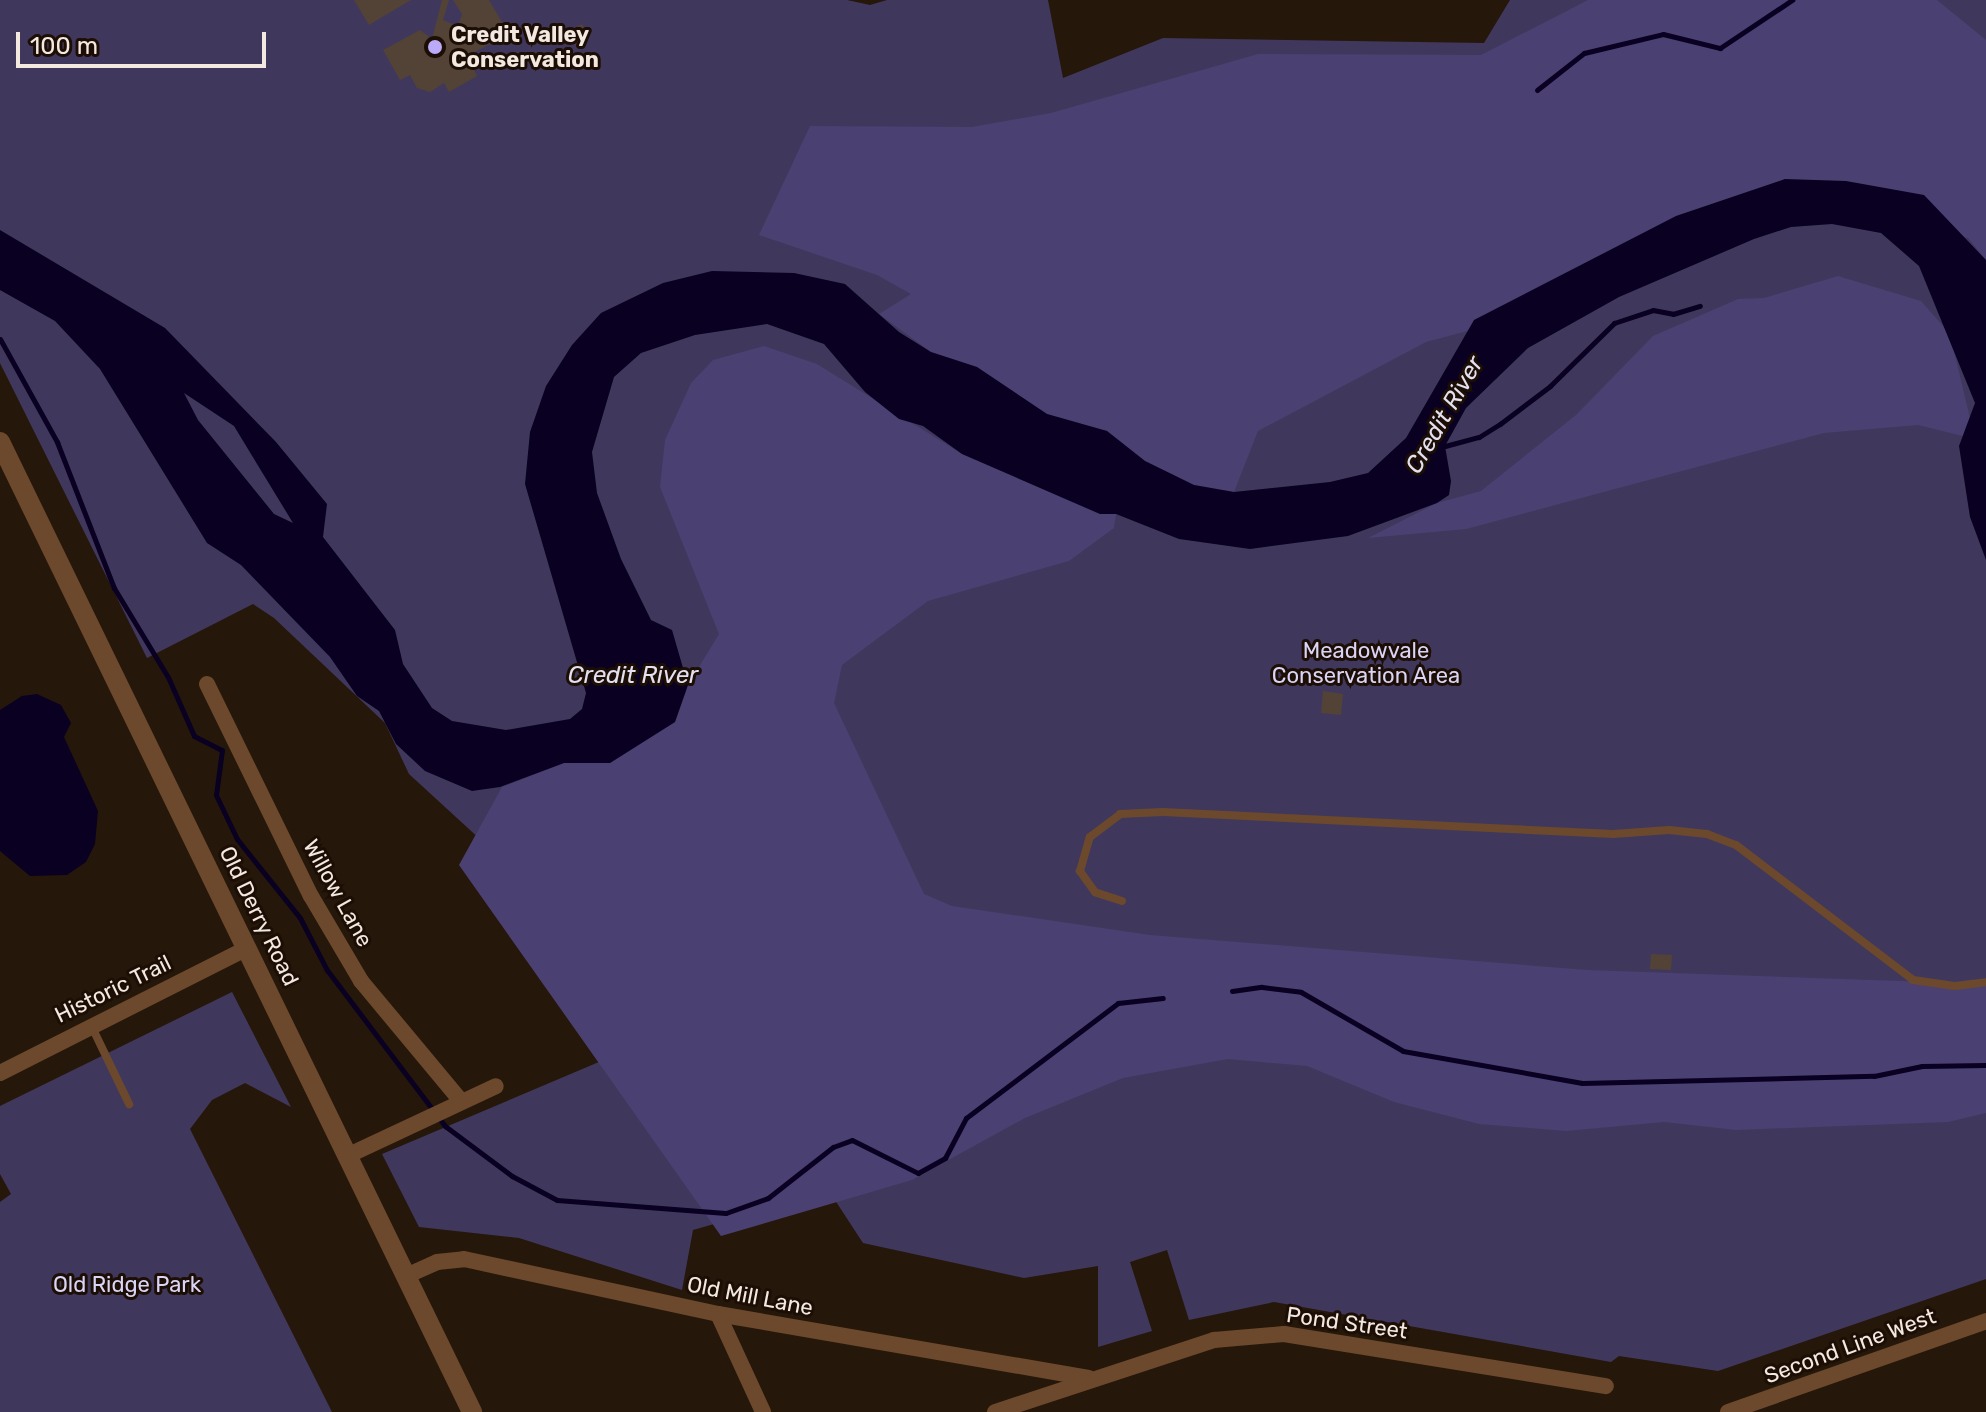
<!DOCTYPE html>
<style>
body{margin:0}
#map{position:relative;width:1986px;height:1412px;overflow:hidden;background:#26170b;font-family:Rubik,sans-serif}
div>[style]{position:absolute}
.green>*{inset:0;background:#3f385c}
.forest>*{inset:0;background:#4b4072}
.water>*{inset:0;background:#090022}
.stream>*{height:5px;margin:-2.5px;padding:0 2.5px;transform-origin:2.5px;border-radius:2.5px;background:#090022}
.building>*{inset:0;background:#534336}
.service>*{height:8px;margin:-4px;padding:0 4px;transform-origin:4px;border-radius:4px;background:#6c492c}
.minor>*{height:16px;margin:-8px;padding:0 8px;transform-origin:8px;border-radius:8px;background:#6c492c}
.tertiary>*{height:20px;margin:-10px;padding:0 10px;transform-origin:10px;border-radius:10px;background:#6c492c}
.dots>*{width:22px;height:22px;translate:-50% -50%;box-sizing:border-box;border:4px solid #1c0e04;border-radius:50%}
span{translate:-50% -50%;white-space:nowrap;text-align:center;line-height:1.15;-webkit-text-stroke:6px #1c0e04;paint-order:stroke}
.poi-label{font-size:22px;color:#f3e9e1;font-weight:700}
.left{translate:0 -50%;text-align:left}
.park-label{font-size:22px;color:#dad5f6}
.street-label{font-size:22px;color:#f3e9e1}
.water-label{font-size:24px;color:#e3e1f1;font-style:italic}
.scale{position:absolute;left:16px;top:32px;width:250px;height:36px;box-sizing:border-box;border:4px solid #f3e9e1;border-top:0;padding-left:10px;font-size:24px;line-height:28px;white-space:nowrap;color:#f3e9e1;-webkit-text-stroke:6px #1c0e04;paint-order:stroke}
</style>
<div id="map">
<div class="green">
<i style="clip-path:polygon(0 0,847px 0,870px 5px,887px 0,1048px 0,1063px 78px,1163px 38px,1484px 43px,1510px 0,1986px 0,1986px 1279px,1718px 1371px,1619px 1356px,1611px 1362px,1274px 1302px,1189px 1320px,1167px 1250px,1130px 1262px,1152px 1331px,1098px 1347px,1098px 1266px,1024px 1278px,863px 1243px,829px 1191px,693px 1230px,682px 1290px,519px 1238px,419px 1227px,382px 1154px,606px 1059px,494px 852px,409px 774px,385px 723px,274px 618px,253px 604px,147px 658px,0 363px)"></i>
<i style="clip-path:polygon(232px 992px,291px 1107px,245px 1083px,212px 1100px,190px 1129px,332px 1412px,0 1412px,0 1202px,11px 1194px,0 1174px,0 1106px)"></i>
</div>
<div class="forest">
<i style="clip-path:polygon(1588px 0,1937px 0,1986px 40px,1986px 260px,1968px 238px,1875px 221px,1698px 229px,1521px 317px,1426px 342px,1258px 431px,1234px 492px,1194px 485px,1145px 461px,1107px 431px,1047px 414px,977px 367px,931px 352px,879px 314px,911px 294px,877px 275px,759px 235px,810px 126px,972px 127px,1051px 113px,1258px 54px,1481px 55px)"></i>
<i style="clip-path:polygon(1838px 276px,1921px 301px,1950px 334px,1975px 439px,1918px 425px,1824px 433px,1466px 529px,1368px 538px,1437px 503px,1481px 491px,1576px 415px,1653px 336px,1738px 299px,1764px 298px)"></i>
<i style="clip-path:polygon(764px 346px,817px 364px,962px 454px,1100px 514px,1116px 514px,1114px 528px,1069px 561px,928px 601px,842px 665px,834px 703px,924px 894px,952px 906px,1150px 935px,1587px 970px,1986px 984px,1986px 1113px,1948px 1122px,1736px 1130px,1664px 1122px,1566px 1131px,1479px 1124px,1394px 1102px,1307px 1066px,1228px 1059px,1123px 1078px,1025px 1118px,912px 1180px,721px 1236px,459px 865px,502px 787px,564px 763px,610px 763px,675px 722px,688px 685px,719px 634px,660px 487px,665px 440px,691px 383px,713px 360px)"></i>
</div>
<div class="water">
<i style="clip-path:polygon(evenodd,1785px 179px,1846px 181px,1924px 195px,1986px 260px,1986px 560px,1970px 517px,1959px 446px,1975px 403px,1919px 266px,1881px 233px,1832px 224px,1791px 227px,1754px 239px,1619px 297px,1528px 348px,1466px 408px,1445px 446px,1451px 481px,1449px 495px,1437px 503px,1348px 536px,1250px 549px,1179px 539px,1116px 514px,1100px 514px,962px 454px,923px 426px,899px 419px,865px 392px,824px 344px,767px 324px,695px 335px,641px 353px,614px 377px,592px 452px,597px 493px,621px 559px,651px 620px,672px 630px,688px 685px,675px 722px,610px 763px,564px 763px,500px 787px,472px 791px,425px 771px,396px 744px,379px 711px,357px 696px,330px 657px,241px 565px,207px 543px,100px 369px,55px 321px,0 290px,0 230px,165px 328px,276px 442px,327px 504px,323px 537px,395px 630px,403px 664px,432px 708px,452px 721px,506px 730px,570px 719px,582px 709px,586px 693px,525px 484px,530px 432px,546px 386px,572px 345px,601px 313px,663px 283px,712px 271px,794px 273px,845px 284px,899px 332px,931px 352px,977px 367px,1047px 414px,1107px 431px,1145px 461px,1194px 485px,1234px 492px,1330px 482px,1368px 473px,1406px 438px,1474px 320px,1676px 216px,1785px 179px,184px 393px,234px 426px,293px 523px,274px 514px,198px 420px,184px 393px)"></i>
<i style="clip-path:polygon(37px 694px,61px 705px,71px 723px,64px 737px,98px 811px,95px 844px,86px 862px,67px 875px,30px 876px,0 851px,0 710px,22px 696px)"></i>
</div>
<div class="stream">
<i style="left:1537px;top:90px;width:60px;rotate:-38.2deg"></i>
<i style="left:1584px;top:53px;width:81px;rotate:-13.5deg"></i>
<i style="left:1663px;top:34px;width:59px;rotate:13.8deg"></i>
<i style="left:1720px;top:48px;width:87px;rotate:-33.7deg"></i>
<i style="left:0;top:339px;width:118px;rotate:61deg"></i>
<i style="left:57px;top:442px;width:157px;rotate:68.7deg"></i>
<i style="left:114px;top:588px;width:104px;rotate:58.8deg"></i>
<i style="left:168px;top:677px;width:64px;rotate:66.2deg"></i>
<i style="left:194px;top:736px;width:31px;rotate:27deg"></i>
<i style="left:222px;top:750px;width:45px;rotate:97.6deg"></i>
<i style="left:216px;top:795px;width:49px;rotate:64.5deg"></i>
<i style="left:237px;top:839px;width:101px;rotate:51.4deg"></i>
<i style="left:300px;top:918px;width:59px;rotate:62.6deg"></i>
<i style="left:327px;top:970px;width:196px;rotate:52.9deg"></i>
<i style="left:445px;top:1126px;width:84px;rotate:36.7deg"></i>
<i style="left:512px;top:1176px;width:51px;rotate:28.1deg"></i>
<i style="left:557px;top:1200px;width:169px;rotate:4.4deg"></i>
<i style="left:726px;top:1213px;width:45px;rotate:-19.7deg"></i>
<i style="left:768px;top:1198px;width:83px;rotate:-38.1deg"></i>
<i style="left:833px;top:1147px;width:20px;rotate:-20deg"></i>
<i style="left:852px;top:1140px;width:74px;rotate:26.6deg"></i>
<i style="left:918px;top:1173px;width:31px;rotate:-29deg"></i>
<i style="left:945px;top:1158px;width:45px;rotate:-62.3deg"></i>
<i style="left:966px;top:1118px;width:191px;rotate:-37.1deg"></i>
<i style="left:1118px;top:1003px;width:45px;rotate:-6.3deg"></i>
<i style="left:1445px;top:446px;width:35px;rotate:-15deg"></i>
<i style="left:1479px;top:437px;width:25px;rotate:-32deg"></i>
<i style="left:1500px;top:424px;width:63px;rotate:-37.2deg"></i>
<i style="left:1550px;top:386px;width:90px;rotate:-44.5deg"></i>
<i style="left:1614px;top:323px;width:41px;rotate:-18.4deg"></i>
<i style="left:1653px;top:310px;width:20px;rotate:11deg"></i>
<i style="left:1673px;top:314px;width:28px;rotate:-17deg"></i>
<i style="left:1232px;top:991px;width:30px;rotate:-8deg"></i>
<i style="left:1262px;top:987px;width:39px;rotate:7deg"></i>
<i style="left:1301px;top:992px;width:118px;rotate:30deg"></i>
<i style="left:1403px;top:1051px;width:182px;rotate:10.1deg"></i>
<i style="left:1582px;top:1083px;width:292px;rotate:-1.4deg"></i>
<i style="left:1874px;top:1076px;width:49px;rotate:-11.8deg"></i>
<i style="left:1922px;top:1066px;width:64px;rotate:-0.9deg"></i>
</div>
<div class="building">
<i style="clip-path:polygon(354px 0,411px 0,369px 25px)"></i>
<i style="clip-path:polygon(442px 0,449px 0,443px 20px,458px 26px,462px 14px,453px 0,489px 0,509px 34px,467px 56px,477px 76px,449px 92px,444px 83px,430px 92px,417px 88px,410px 75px,400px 80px,383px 50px,420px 30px,432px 39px)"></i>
<i style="clip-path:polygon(582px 24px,589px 37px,575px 45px,567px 32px)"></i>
<i style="clip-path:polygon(1323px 691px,1343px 694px,1341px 715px,1321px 713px)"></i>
<i style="clip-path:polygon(1651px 954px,1672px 955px,1671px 970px,1650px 969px)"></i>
</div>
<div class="service">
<i style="left:1122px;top:901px;width:28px;rotate:-162deg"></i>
<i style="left:1095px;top:892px;width:26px;rotate:-126deg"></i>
<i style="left:1080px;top:871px;width:35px;rotate:-74deg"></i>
<i style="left:1090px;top:837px;width:38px;rotate:-37deg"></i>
<i style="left:1120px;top:814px;width:43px;rotate:-2.7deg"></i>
<i style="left:1163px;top:812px;width:451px;rotate:2.8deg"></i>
<i style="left:1613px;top:834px;width:56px;rotate:-4.1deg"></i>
<i style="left:1669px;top:830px;width:38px;rotate:6deg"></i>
<i style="left:1707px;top:834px;width:31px;rotate:21deg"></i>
<i style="left:1736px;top:845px;width:223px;rotate:37.3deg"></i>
<i style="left:1913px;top:980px;width:42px;rotate:8.1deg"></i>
<i style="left:1955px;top:986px;width:31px;rotate:-7deg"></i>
<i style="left:91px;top:1025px;width:88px;rotate:64.3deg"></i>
</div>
<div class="minor">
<i style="left:207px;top:684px;width:236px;rotate:63.9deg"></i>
<i style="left:311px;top:896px;width:99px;rotate:59.5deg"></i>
<i style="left:361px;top:981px;width:156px;rotate:50.2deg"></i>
<i style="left:0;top:1073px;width:277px;rotate:-26.8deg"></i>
<i style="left:349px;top:1155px;width:162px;rotate:-25.1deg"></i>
<i style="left:406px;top:1276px;width:34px;rotate:-24deg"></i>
<i style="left:437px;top:1262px;width:27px;rotate:-6deg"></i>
<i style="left:464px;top:1259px;width:260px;rotate:12.2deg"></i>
<i style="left:718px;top:1314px;width:376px;rotate:9.8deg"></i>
<i style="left:718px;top:1314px;width:108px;rotate:65.3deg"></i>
<i style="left:995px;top:1412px;width:231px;rotate:-18.2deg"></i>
<i style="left:1214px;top:1340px;width:70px;rotate:-4.9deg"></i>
<i style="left:1284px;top:1334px;width:326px;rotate:9.2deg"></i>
<i style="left:1728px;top:1412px;width:274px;rotate:-19.4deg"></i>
</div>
<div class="tertiary">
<i style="left:0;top:442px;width:1079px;rotate:64.05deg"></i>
</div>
<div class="dots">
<i style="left:435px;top:47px;background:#baaaf7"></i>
</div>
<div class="poi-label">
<span class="left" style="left:451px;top:47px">Credit Valley<br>Conservation</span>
</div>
<div class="park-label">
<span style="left:1366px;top:663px">Meadowvale<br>Conservation Area</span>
<span style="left:127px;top:1285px">Old Ridge Park</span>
</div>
<div class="street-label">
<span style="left:338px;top:893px;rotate:61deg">Willow Lane</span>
<span style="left:259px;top:916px;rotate:64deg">Old Derry Road</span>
<span style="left:113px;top:989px;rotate:-26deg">Historic Trail</span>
<span style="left:750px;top:1296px;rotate:11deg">Old Mill Lane</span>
<span style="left:1347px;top:1323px;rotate:8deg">Pond Street</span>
<span style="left:1850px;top:1346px;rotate:-20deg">Second Line West</span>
</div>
<div class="water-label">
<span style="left:1445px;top:415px;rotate:-60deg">Credit River</span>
<span style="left:633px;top:676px">Credit River</span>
</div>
<div class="scale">100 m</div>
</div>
